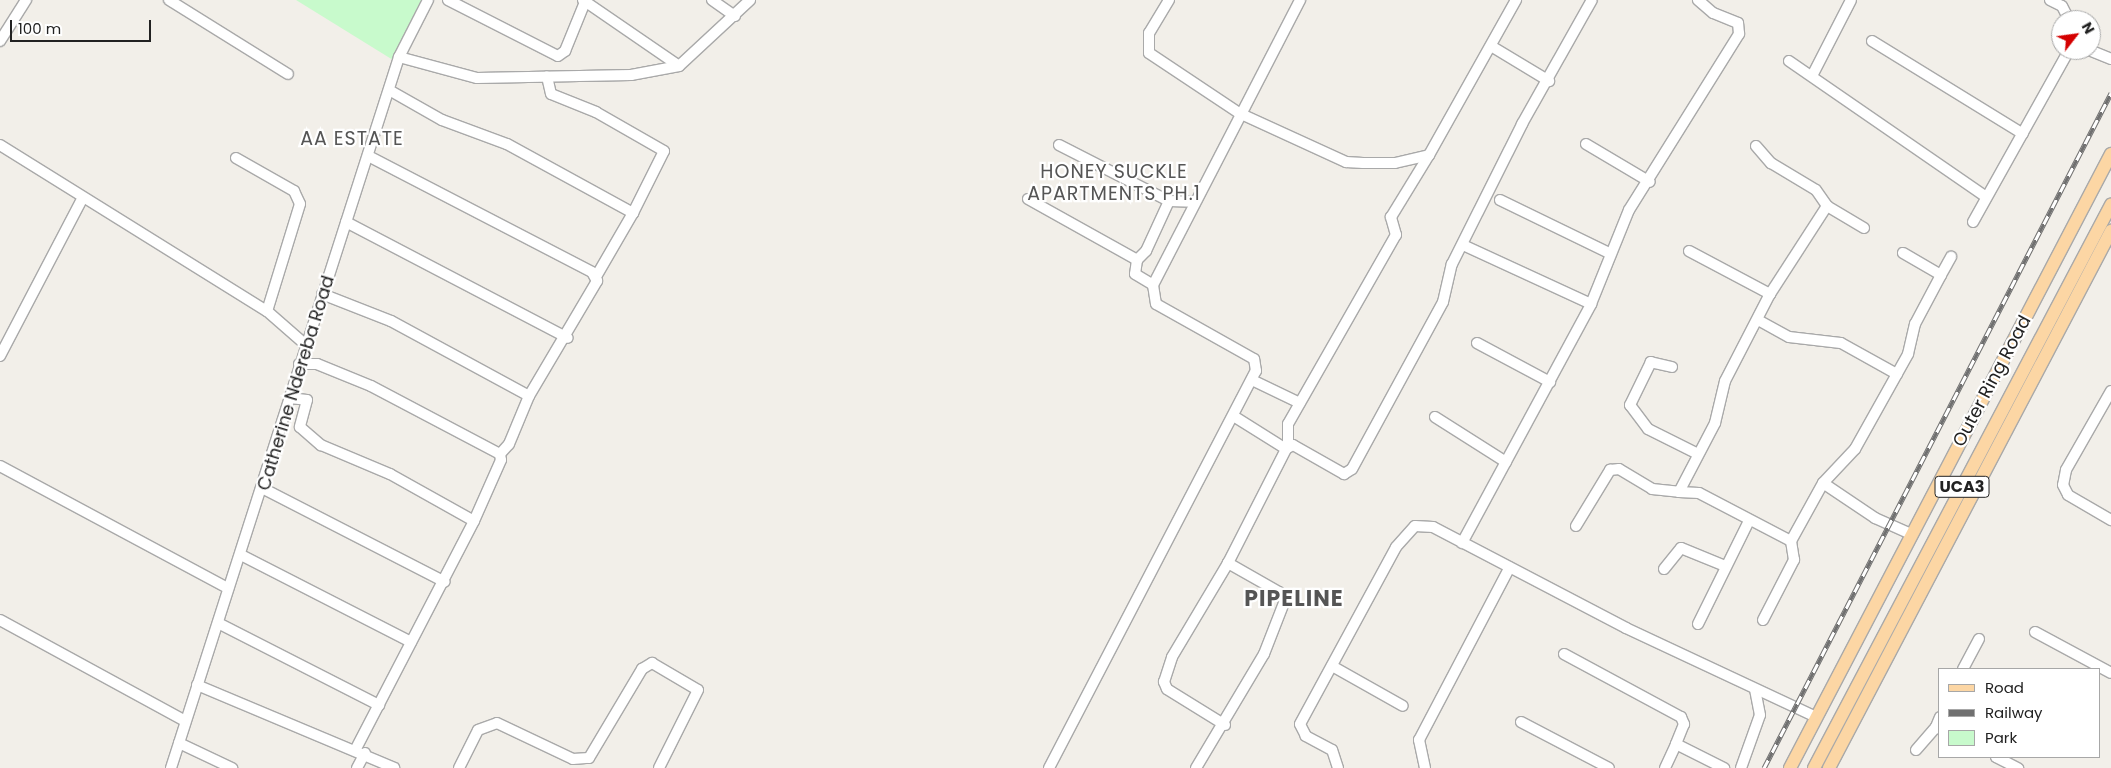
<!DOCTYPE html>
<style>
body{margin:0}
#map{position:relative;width:2111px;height:768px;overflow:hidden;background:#f2efe9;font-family:Poppins,sans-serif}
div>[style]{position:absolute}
.park>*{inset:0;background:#c8facc}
.roads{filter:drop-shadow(1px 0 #a9a9a9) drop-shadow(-1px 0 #a9a9a9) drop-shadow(0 1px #a9a9a9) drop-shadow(0 -1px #a9a9a9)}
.minor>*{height:10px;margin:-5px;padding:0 5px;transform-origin:5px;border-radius:5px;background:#fff}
.major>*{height:12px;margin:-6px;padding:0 6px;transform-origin:6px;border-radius:6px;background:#fcd6a4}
.rail>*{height:5px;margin-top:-2.5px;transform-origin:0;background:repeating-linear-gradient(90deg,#fff 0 9px,#707070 0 18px);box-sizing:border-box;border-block:1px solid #707070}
span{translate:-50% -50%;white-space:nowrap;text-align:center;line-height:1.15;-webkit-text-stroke:4.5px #fff;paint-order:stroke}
.shield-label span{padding:1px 4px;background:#fff;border:1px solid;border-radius:4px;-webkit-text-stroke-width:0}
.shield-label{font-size:16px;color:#222;font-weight:700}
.street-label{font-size:18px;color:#222}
.neighbourhood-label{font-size:19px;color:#555;letter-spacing:1px}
.district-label{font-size:22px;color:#555;font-weight:700;letter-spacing:1px}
.legend{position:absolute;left:1938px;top:668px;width:162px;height:90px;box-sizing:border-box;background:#fff;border:1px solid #a7a7a7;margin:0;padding:6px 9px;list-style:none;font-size:15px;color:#222}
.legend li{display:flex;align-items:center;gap:10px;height:25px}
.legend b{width:25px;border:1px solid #a7a7a7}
.north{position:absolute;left:2051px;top:10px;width:50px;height:50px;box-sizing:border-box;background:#fff;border:1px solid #a7a7a7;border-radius:50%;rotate:60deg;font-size:14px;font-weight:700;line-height:20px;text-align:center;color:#222}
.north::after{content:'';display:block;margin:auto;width:18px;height:22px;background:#d40000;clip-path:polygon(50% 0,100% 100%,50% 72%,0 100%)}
.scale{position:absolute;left:10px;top:20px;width:141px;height:22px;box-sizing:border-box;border:2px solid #222;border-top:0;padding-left:6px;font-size:15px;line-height:18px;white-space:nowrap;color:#222;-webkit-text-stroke:4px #fff;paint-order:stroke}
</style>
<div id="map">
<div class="park">
<i style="clip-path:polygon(296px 0,423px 0,393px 60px)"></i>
</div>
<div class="roads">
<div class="minor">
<i style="left:169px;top:0;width:140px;rotate:31.9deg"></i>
<i style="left:448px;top:0;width:123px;rotate:27deg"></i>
<i style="left:558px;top:56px;width:9px;rotate:-36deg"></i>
<i style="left:565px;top:51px;width:53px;rotate:-67.8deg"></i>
<i style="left:583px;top:0;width:116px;rotate:34.5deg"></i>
<i style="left:712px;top:0;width:28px;rotate:35deg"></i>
<i style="left:1169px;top:0;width:39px;rotate:121deg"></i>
<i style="left:1149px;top:33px;width:20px;rotate:90deg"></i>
<i style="left:1149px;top:53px;width:108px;rotate:33.7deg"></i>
<i style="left:1239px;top:113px;width:118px;rotate:24.6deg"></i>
<i style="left:1346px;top:162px;width:17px;rotate:3deg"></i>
<i style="left:1363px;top:163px;width:32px"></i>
<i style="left:1395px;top:163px;width:35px;rotate:-13deg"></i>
<i style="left:1429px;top:155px;width:178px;rotate:-60.7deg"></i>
<i style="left:2050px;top:0;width:13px;rotate:27deg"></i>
<i style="left:2062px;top:6px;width:16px;rotate:63deg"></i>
<i style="left:0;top:41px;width:49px;rotate:-57.6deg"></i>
<i style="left:1872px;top:41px;width:177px;rotate:31.6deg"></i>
<i style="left:1491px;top:46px;width:68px;rotate:31.1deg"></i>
<i style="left:2089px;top:50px;width:24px;rotate:22deg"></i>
<i style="left:399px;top:57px;width:81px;rotate:15.1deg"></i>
<i style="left:477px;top:78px;width:154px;rotate:-1.1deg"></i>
<i style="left:631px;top:75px;width:49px;rotate:-10.6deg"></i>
<i style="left:679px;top:66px;width:97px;rotate:-42.9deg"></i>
<i style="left:1789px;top:61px;width:239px;rotate:34.6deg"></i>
<i style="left:1812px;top:76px;width:85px;rotate:-62.8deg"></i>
<i style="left:389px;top:90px;width:61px;rotate:29.5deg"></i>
<i style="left:442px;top:120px;width:69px;rotate:20.3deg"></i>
<i style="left:507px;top:144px;width:144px;rotate:28.7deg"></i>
<i style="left:633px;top:213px;width:69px;rotate:-63.4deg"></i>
<i style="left:664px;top:151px;width:78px;rotate:-150.2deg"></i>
<i style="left:596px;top:112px;width:48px;rotate:-158.2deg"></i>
<i style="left:551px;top:94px;width:18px;rotate:-103deg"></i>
<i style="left:1586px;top:144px;width:74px;rotate:30.7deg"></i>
<i style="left:0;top:145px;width:314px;rotate:31.9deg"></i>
<i style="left:267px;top:311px;width:52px;rotate:41.1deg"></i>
<i style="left:1059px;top:145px;width:123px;rotate:27deg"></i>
<i style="left:1169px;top:201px;width:24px;rotate:2deg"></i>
<i style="left:1756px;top:146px;width:23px;rotate:49deg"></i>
<i style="left:1771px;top:163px;width:52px;rotate:31deg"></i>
<i style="left:1816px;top:190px;width:19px;rotate:55deg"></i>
<i style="left:1827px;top:206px;width:43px;rotate:30.7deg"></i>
<i style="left:236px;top:158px;width:67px;rotate:29.6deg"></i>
<i style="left:294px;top:191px;width:14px;rotate:65deg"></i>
<i style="left:300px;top:204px;width:112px;rotate:107.1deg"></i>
<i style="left:1028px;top:199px;width:125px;rotate:29.2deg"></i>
<i style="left:1137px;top:260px;width:14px;rotate:98deg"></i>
<i style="left:1135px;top:274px;width:21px;rotate:31deg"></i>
<i style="left:1500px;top:200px;width:123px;rotate:25.9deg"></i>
<i style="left:346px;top:222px;width:250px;rotate:27.6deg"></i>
<i style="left:1973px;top:222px;width:197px;rotate:-60.8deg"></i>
<i style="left:1463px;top:245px;width:141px;rotate:24.7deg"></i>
<i style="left:1689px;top:251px;width:92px;rotate:28deg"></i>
<i style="left:1137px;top:260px;width:13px;rotate:-45deg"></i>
<i style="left:1146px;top:251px;width:55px;rotate:-65.3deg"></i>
<i style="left:597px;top:275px;width:72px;rotate:-59.9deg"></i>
<i style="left:1941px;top:275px;width:21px;rotate:-61deg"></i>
<i style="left:322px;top:294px;width:74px;rotate:21.4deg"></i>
<i style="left:391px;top:321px;width:157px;rotate:28.5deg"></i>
<i style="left:529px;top:396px;width:134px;rotate:-59.4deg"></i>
<i style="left:597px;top:281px;width:10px;rotate:-119deg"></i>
<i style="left:592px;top:272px;width:252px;rotate:-152.6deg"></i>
<i style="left:1758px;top:320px;width:35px;rotate:29deg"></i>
<i style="left:1789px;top:337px;width:52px;rotate:6.6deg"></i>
<i style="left:1841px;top:343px;width:64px;rotate:29deg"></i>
<i style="left:1477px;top:343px;width:83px;rotate:28.1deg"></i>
<i style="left:0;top:356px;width:179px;rotate:-62.4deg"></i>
<i style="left:299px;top:364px;width:18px"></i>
<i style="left:317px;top:364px;width:58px;rotate:22.2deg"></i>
<i style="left:371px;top:386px;width:146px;rotate:27.8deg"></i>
<i style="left:500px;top:454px;width:6px;rotate:81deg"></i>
<i style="left:501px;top:460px;width:67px;rotate:113.9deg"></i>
<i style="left:1672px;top:367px;width:22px;rotate:-167deg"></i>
<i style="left:1651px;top:362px;width:48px;rotate:116deg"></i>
<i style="left:1630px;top:405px;width:30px;rotate:53deg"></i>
<i style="left:1648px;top:429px;width:56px;rotate:26.6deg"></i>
<i style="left:1252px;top:380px;width:53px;rotate:25.6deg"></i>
<i style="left:2111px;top:391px;width:91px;rotate:119.7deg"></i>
<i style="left:2066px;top:470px;width:15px;rotate:101deg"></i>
<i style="left:2063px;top:485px;width:11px;rotate:63deg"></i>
<i style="left:2068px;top:495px;width:50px;rotate:30.2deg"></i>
<i style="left:289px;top:398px;width:18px;rotate:6deg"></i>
<i style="left:307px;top:400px;width:28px;rotate:105deg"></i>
<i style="left:300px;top:427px;width:28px;rotate:41deg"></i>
<i style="left:321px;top:445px;width:75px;rotate:22.8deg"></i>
<i style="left:390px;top:474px;width:96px;rotate:29.2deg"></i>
<i style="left:474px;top:521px;width:257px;rotate:117.4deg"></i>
<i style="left:1235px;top:417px;width:60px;rotate:32.1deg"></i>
<i style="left:1435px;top:417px;width:84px;rotate:32.4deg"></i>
<i style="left:1288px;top:447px;width:23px;rotate:-90deg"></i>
<i style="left:1288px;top:424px;width:218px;rotate:-60.3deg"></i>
<i style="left:1396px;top:235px;width:19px;rotate:-106deg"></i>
<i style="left:1391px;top:217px;width:73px;rotate:-58.5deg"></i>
<i style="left:500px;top:454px;width:13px;rotate:-48deg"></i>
<i style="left:509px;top:444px;width:52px;rotate:-67.4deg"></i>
<i style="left:0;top:466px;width:259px;rotate:28.2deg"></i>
<i style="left:1823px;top:483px;width:63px;rotate:33.9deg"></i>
<i style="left:1875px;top:518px;width:39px;rotate:24deg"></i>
<i style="left:264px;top:489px;width:203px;rotate:27.2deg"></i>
<i style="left:1679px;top:492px;width:20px;rotate:3deg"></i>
<i style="left:1699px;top:493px;width:104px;rotate:27.6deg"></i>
<i style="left:1576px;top:526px;width:66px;rotate:-58.7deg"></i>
<i style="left:1610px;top:470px;width:9px;rotate:-6deg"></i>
<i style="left:1619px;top:469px;width:39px;rotate:31deg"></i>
<i style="left:1652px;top:489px;width:27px;rotate:6deg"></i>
<i style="left:1679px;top:492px;width:78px;rotate:-62.4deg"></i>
<i style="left:1715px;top:423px;width:43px;rotate:-76.6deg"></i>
<i style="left:1725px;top:381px;width:98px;rotate:-62.7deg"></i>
<i style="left:1770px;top:294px;width:105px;rotate:-57.1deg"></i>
<i style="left:1462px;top:543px;width:272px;rotate:-61.6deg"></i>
<i style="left:1591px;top:304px;width:101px;rotate:-68deg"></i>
<i style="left:1629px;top:210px;width:208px;rotate:-58deg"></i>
<i style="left:1739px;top:34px;width:11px;rotate:-95deg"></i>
<i style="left:1738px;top:23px;width:27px;rotate:-158deg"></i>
<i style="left:1713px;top:13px;width:20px;rotate:-139deg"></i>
<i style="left:241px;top:555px;width:191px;rotate:27.1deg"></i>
<i style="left:1664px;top:569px;width:27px;rotate:-51deg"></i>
<i style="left:1681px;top:548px;width:48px;rotate:22.2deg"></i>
<i style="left:0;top:620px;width:211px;rotate:28.6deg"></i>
<i style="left:1763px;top:620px;width:68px;rotate:-62.7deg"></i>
<i style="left:1794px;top:560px;width:19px;rotate:-99deg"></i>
<i style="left:1791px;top:541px;width:66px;rotate:-61.1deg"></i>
<i style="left:1823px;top:483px;width:47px;rotate:-46.7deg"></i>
<i style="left:1855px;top:449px;width:109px;rotate:-60.8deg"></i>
<i style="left:1908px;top:354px;width:31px;rotate:-77deg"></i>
<i style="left:1915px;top:324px;width:55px;rotate:-62deg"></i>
<i style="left:1941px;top:275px;width:44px;rotate:-149.9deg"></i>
<i style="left:218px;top:623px;width:181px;rotate:27deg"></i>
<i style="left:1698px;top:624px;width:115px;rotate:-63.7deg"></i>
<i style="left:2035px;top:632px;width:86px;rotate:28.3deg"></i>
<i style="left:1564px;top:654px;width:133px;rotate:28.3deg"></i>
<i style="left:1681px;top:717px;width:8px;rotate:67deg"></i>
<i style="left:1684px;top:724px;width:22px;rotate:112deg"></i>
<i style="left:1332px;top:666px;width:81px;rotate:29.4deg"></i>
<i style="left:1963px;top:669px;width:34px;rotate:-62deg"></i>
<i style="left:197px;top:685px;width:214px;rotate:22.8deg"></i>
<i style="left:1940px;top:717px;width:11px;rotate:112deg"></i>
<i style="left:1936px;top:727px;width:4px;rotate:27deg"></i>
<i style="left:1521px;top:722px;width:99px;rotate:27.6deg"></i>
<i style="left:1225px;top:725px;width:68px;rotate:-148.2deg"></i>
<i style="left:1167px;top:689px;width:8px;rotate:-113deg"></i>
<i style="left:1164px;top:682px;width:26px;rotate:-72deg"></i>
<i style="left:1172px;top:657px;width:109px;rotate:-59.2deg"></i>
<i style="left:1228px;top:563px;width:128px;rotate:-63deg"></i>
<i style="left:1286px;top:449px;width:8px;rotate:-30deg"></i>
<i style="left:1293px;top:445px;width:59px;rotate:29.6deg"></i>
<i style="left:1344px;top:474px;width:9px;rotate:-32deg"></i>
<i style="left:1352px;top:469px;width:190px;rotate:-61.4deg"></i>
<i style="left:1443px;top:302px;width:39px;rotate:-77deg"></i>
<i style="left:1452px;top:264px;width:157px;rotate:-63.4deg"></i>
<i style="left:1522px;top:124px;width:142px;rotate:-60.6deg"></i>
<i style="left:179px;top:743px;width:59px;rotate:25.3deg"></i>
<i style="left:1916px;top:750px;width:30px;rotate:-49deg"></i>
<i style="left:1996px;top:757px;width:25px;rotate:27deg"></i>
<i style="left:171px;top:768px;width:747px;rotate:-72.22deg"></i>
<i style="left:399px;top:57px;width:64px;rotate:-63deg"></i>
<i style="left:357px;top:768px;width:17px;rotate:-62deg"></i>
<i style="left:459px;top:768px;width:42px;rotate:-63.4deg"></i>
<i style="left:478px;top:730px;width:20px;rotate:-20deg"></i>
<i style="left:497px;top:723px;width:84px;rotate:25.3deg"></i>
<i style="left:573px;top:759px;width:16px;rotate:-4deg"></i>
<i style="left:589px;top:758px;width:104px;rotate:-59.2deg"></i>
<i style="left:642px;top:669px;width:12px;rotate:-31deg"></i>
<i style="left:652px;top:663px;width:53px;rotate:30.4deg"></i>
<i style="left:698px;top:690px;width:87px;rotate:116.6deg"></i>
<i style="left:1049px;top:768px;width:448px;rotate:-62.5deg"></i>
<i style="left:1256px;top:371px;width:12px;rotate:-99deg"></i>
<i style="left:1254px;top:359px;width:112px;rotate:-150.7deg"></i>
<i style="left:1156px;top:304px;width:19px;rotate:-99deg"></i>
<i style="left:1153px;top:285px;width:321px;rotate:-62.7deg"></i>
<i style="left:1196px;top:768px;width:133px;rotate:-59.2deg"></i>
<i style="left:1264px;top:654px;width:58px;rotate:-68.7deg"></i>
<i style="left:1285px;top:600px;width:10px;rotate:-127deg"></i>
<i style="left:1279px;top:592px;width:59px;rotate:-150.4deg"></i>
<i style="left:1338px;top:768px;width:19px;rotate:-108deg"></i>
<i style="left:1332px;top:750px;width:30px;rotate:-152deg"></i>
<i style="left:1306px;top:736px;width:13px;rotate:-117deg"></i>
<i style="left:1300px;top:724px;width:201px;rotate:-61.5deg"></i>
<i style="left:1396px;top:547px;width:28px;rotate:-48deg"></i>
<i style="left:1415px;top:526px;width:18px;rotate:3deg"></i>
<i style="left:1433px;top:527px;width:218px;rotate:27.6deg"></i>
<i style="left:1626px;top:628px;width:210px;rotate:25.1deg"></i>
<i style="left:1425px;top:768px;width:29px;rotate:-102deg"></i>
<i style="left:1419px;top:740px;width:195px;rotate:-62.3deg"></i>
<i style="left:1665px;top:768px;width:26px;rotate:-65deg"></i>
<i style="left:1676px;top:744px;width:54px;rotate:26.6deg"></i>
<i style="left:1741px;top:768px;width:56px;rotate:-70.3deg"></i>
<i style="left:1760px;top:715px;width:25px;rotate:-101deg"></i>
</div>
<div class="major">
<i style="left:1790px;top:768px;width:693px;rotate:-62.4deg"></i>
<i style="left:1814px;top:768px;width:637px;rotate:-62.19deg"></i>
<i style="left:1829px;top:768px;width:607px;rotate:-62.29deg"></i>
</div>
</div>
<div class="rail">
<i style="left:1764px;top:768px;width:759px;rotate:-62.79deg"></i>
</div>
<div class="shield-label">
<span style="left:1962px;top:487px">UCA3</span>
</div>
<div class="street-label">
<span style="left:1992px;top:381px;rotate:-62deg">Outer Ring Road</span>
<span style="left:296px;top:383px;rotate:-73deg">Catherine Ndereba Road</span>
</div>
<div class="neighbourhood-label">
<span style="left:352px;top:139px">AA ESTATE</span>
<span style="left:1114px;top:183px">HONEY SUCKLE<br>APARTMENTS PH.1</span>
</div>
<div class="district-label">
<span style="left:1294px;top:599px">PIPELINE</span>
</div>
<ul class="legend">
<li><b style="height:6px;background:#fcd6a4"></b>Road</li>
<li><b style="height:6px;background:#707070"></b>Railway</li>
<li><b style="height:14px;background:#c8facc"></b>Park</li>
</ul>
<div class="north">N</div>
<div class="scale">100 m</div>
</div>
